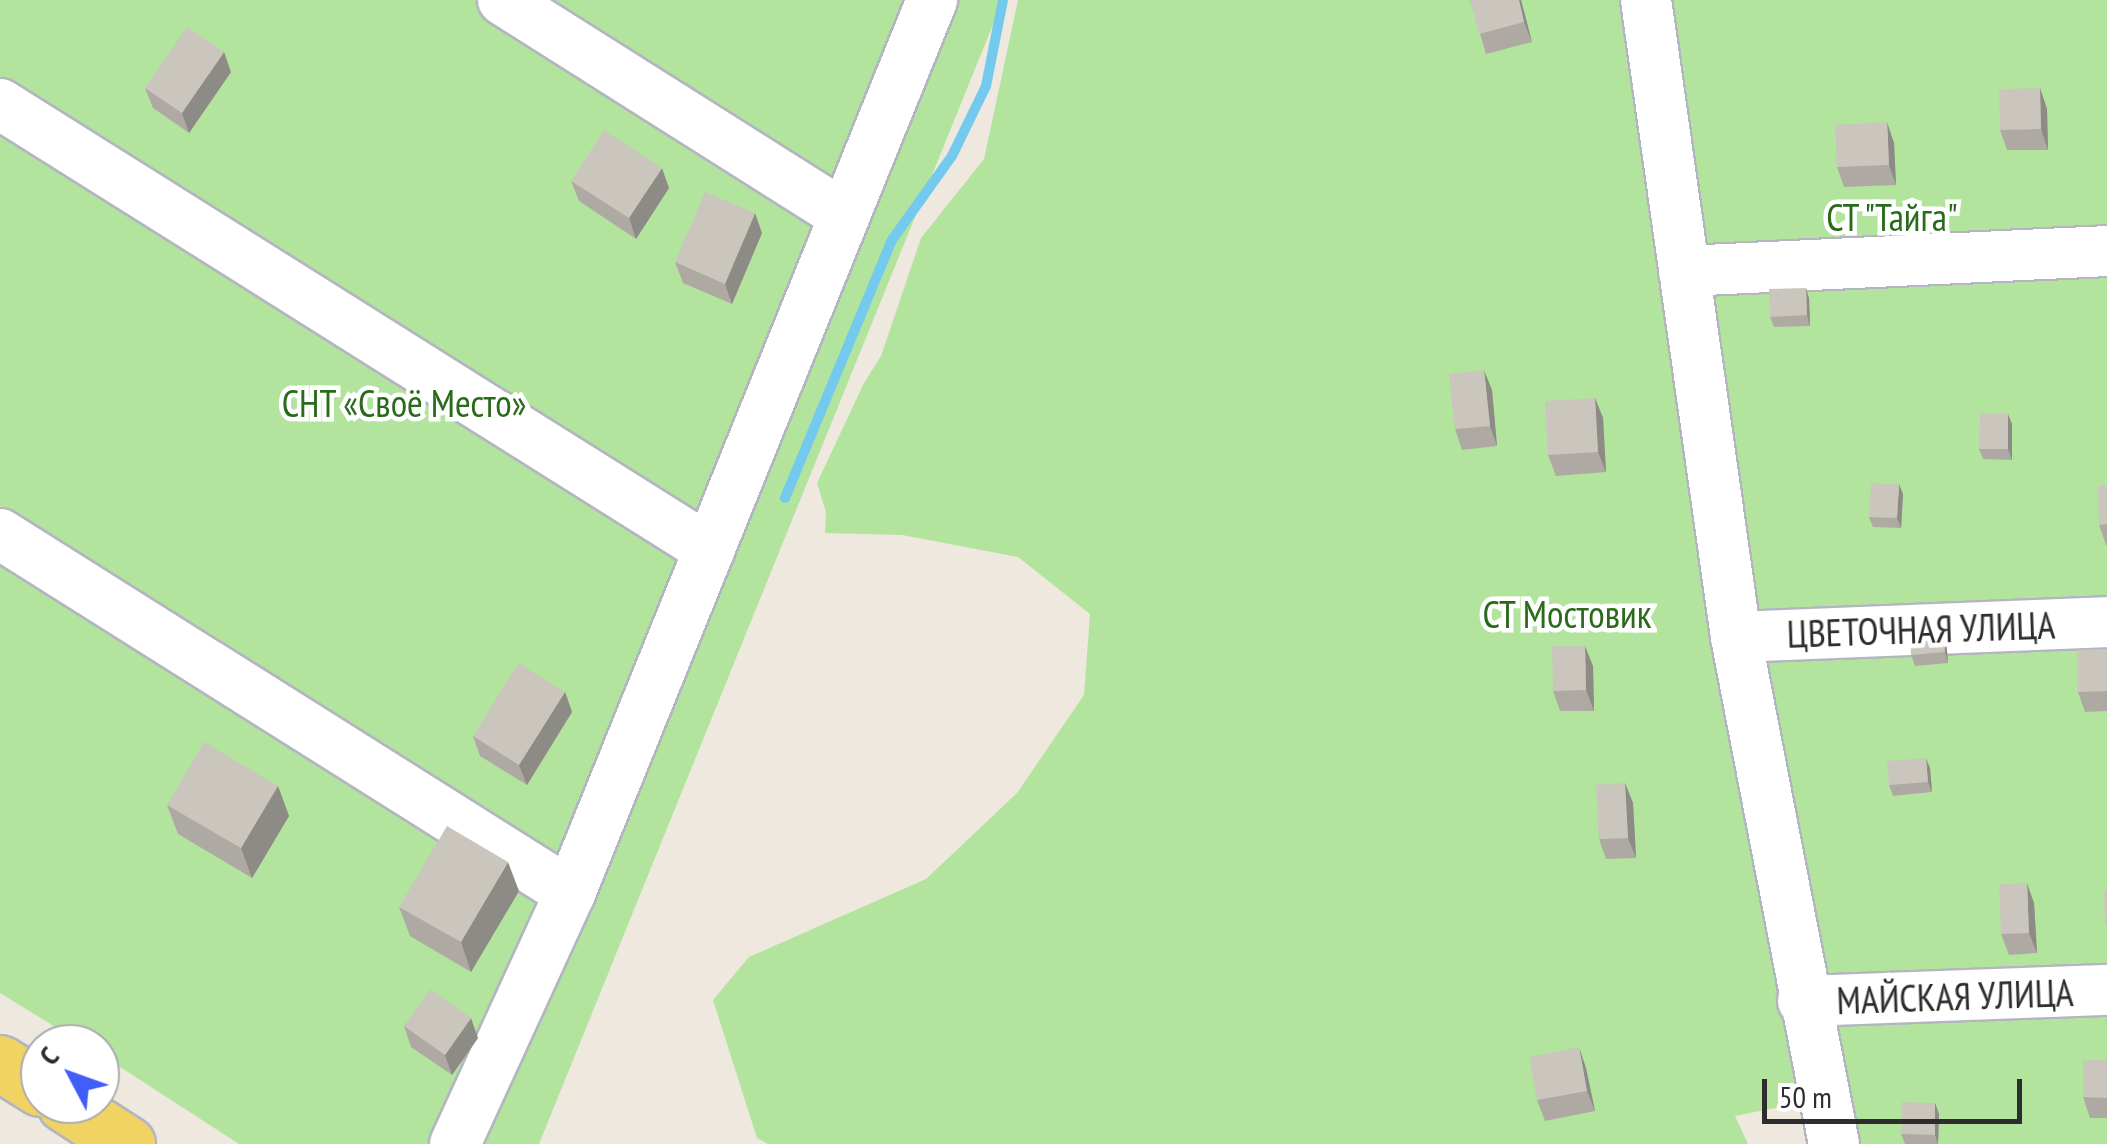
<!DOCTYPE html>
<meta charset="utf-8">
<style>
body{margin:0}
#map{position:relative;width:2107px;height:1144px;overflow:hidden;background:#eee8df;font-family:"PT Sans Narrow",sans-serif}
div>[style]{position:absolute}
.green>*{inset:0;background:#b3e49d}
.stream>*{height:10px;margin:-5px;padding:0 5px;transform-origin:5px;border-radius:5px;background:#74caee}
.roads{filter:drop-shadow(2px 0 #b3b5c0) drop-shadow(-2px 0 #b3b5c0) drop-shadow(0 2px #b3b5c0) drop-shadow(0 -2px #b3b5c0)}
.minor>*{height:50px;margin:-25px;padding:0 25px;transform-origin:25px;border-radius:25px;background:#fff}
.major>*{height:55px;margin:-27.5px;padding:0 27.5px;transform-origin:27.5px;border-radius:27.5px;background:#f0d362}
.wall>*{inset:0;background:#aeaaa3}
.shaded-wall>*{inset:0;background:#8d8b85}
.building>*{inset:0;background:#cac6be}
span{translate:-50% -50%;white-space:nowrap;text-align:center;line-height:1.15;-webkit-text-stroke:9px #fff;paint-order:stroke}
.park-label{font-size:38px;color:#296b1b}
.street-label{font-size:38px;color:#2d2d2d}
.north{position:absolute;left:20px;top:1024px;width:100px;height:100px;box-sizing:border-box;background:#fff;border:2px solid #ababab;border-radius:50%;rotate:311deg;font-size:28px;font-weight:700;line-height:40px;text-align:center;color:#2d2d2d}
.north::after{content:'';display:block;margin:auto;width:35px;height:45px;background:#415ef9;clip-path:polygon(50% 0,100% 100%,50% 72%,0 100%)}
.scale{position:absolute;left:1762px;top:1079px;width:260px;height:45px;box-sizing:border-box;border:5px solid #2d2d2d;border-top:0;padding-left:12px;font-size:30px;line-height:35px;white-space:nowrap;color:#2d2d2d;-webkit-text-stroke:8px #fff;paint-order:stroke}
</style>
<div id="map">
<div class="green">
<i style="clip-path:polygon(0 0,1003px 0,539px 1144px,239px 1144px,100px 1054px,100px 1044px,83px 1044px,0 993px)"></i>
<i style="clip-path:polygon(1018px 0,2107px 0,2107px 1144px,1834px 1144px,1824px 1098px,1735px 1116px,1748px 1144px,768px 1144px,757px 1138px,713px 1000px,749px 957px,926px 879px,1017px 793px,1084px 695px,1090px 614px,1018px 557px,902px 535px,825px 533px,826px 512px,817px 483px,864px 383px,881px 356px,921px 238px,984px 159px)"></i>
</div>
<div class="stream">
<i style="left:785px;top:498px;width:279px;rotate:-67.5deg"></i>
<i style="left:892px;top:240px;width:103px;rotate:-54.5deg"></i>
<i style="left:952px;top:156px;width:78px;rotate:-64.1deg"></i>
<i style="left:986px;top:86px;width:88px;rotate:-78.8deg"></i>
</div>
<div class="roads">
<div class="minor">
<i style="left:503px;top:0;width:404px;rotate:32.3deg"></i>
<i style="left:1646px;top:0;width:643px;rotate:81.96deg"></i>
<i style="left:1736px;top:637px;width:516px;rotate:79.06deg"></i>
<i style="left:0;top:104px;width:838px;rotate:32.14deg"></i>
<i style="left:1684px;top:271px;width:423px;rotate:-2.7deg"></i>
<i style="left:0;top:534px;width:674px;rotate:32.2deg"></i>
<i style="left:1736px;top:637px;width:371px;rotate:-2.3deg"></i>
<i style="left:1803px;top:1001px;width:304px;rotate:-2.1deg"></i>
<i style="left:455px;top:1144px;width:276px;rotate:-65.4deg"></i>
<i style="left:570px;top:893px;width:964px;rotate:-67.93deg"></i>
</div>
<div class="major">
<i style="left:0;top:1063px;width:47px;rotate:32deg"></i>
<i style="left:65px;top:1104px;width:74px;rotate:32.8deg"></i>
</div>
</div>
<div class="wall">
<i style="clip-path:polygon(1470px 0,1521px 0,1532px 42px,1486px 54px)"></i>
<i style="clip-path:polygon(231px 72px,189px 133px,153px 108px,145px 88px)"></i>
<i style="clip-path:polygon(2040px 88px,2047px 109px,2048px 150px,2007px 150px,2000px 130px)"></i>
<i style="clip-path:polygon(1894px 143px,1896px 185px,1844px 187px,1837px 167px)"></i>
<i style="clip-path:polygon(571px 181px,669px 188px,636px 239px,579px 201px)"></i>
<i style="clip-path:polygon(762px 233px,732px 304px,683px 283px,675px 262px)"></i>
<i style="clip-path:polygon(1809px 298px,1810px 326px,1774px 327px,1770px 317px)"></i>
<i style="clip-path:polygon(1492px 390px,1497px 446px,1462px 450px,1455px 429px)"></i>
<i style="clip-path:polygon(1595px 398px,1603px 418px,1606px 472px,1556px 476px,1548px 455px)"></i>
<i style="clip-path:polygon(2012px 424px,2012px 460px,1983px 459px,1979px 449px)"></i>
<i style="clip-path:polygon(2107px 486px,2107px 545px,2106px 545px,2099px 525px)"></i>
<i style="clip-path:polygon(1903px 494px,1901px 528px,1873px 527px,1869px 517px)"></i>
<i style="clip-path:polygon(1946px 639px,1948px 663px,1915px 666px,1911px 655px)"></i>
<i style="clip-path:polygon(2107px 649px,2107px 711px,2085px 712px,2078px 692px)"></i>
<i style="clip-path:polygon(1593px 666px,1594px 711px,1560px 711px,1553px 691px)"></i>
<i style="clip-path:polygon(565px 692px,572px 712px,527px 785px,480px 756px,473px 736px)"></i>
<i style="clip-path:polygon(1930px 768px,1932px 792px,1893px 796px,1889px 785px)"></i>
<i style="clip-path:polygon(1625px 783px,1633px 803px,1636px 858px,1606px 859px,1599px 839px)"></i>
<i style="clip-path:polygon(278px 786px,289px 816px,252px 878px,178px 834px,167px 805px)"></i>
<i style="clip-path:polygon(519px 891px,471px 972px,410px 936px,399px 907px)"></i>
<i style="clip-path:polygon(2034px 903px,2037px 953px,2009px 955px,2001px 934px)"></i>
<i style="clip-path:polygon(404px 1026px,478px 1038px,452px 1075px,411px 1047px)"></i>
<i style="clip-path:polygon(2107px 1060px,2107px 1118px,2090px 1118px,2083px 1097px)"></i>
<i style="clip-path:polygon(1586px 1068px,1595px 1111px,1545px 1121px,1537px 1100px)"></i>
<i style="clip-path:polygon(1935px 1103px,1939px 1114px,1938px 1144px,1905px 1144px,1901px 1134px)"></i>
</div>
<div class="shaded-wall">
<i style="clip-path:polygon(1519px 0,1521px 0,1532px 42px,1524px 22px)"></i>
<i style="clip-path:polygon(224px 52px,231px 72px,189px 133px,182px 113px)"></i>
<i style="clip-path:polygon(2040px 88px,2047px 109px,2048px 150px,2041px 129px)"></i>
<i style="clip-path:polygon(1887px 122px,1894px 143px,1896px 185px,1889px 165px)"></i>
<i style="clip-path:polygon(662px 168px,669px 188px,636px 239px,629px 218px)"></i>
<i style="clip-path:polygon(755px 213px,762px 233px,732px 304px,725px 284px)"></i>
<i style="clip-path:polygon(1806px 288px,1809px 298px,1810px 326px,1807px 315px)"></i>
<i style="clip-path:polygon(1484px 370px,1492px 390px,1497px 446px,1490px 426px)"></i>
<i style="clip-path:polygon(1595px 398px,1603px 418px,1606px 472px,1598px 452px)"></i>
<i style="clip-path:polygon(2008px 414px,2012px 424px,2012px 460px,2008px 449px)"></i>
<i style="clip-path:polygon(1899px 484px,1903px 494px,1901px 528px,1897px 518px)"></i>
<i style="clip-path:polygon(1943px 629px,1946px 639px,1948px 663px,1945px 652px)"></i>
<i style="clip-path:polygon(1585px 646px,1593px 666px,1594px 711px,1586px 690px)"></i>
<i style="clip-path:polygon(565px 692px,572px 712px,527px 785px,519px 765px)"></i>
<i style="clip-path:polygon(1926px 758px,1930px 768px,1932px 792px,1928px 782px)"></i>
<i style="clip-path:polygon(1625px 783px,1633px 803px,1636px 858px,1628px 838px)"></i>
<i style="clip-path:polygon(278px 786px,289px 816px,252px 878px,241px 848px)"></i>
<i style="clip-path:polygon(508px 862px,519px 891px,471px 972px,461px 942px)"></i>
<i style="clip-path:polygon(2027px 883px,2034px 903px,2037px 953px,2029px 933px)"></i>
<i style="clip-path:polygon(471px 1018px,478px 1038px,452px 1075px,445px 1055px)"></i>
<i style="clip-path:polygon(1579px 1047px,1586px 1068px,1595px 1111px,1587px 1091px)"></i>
<i style="clip-path:polygon(1935px 1103px,1939px 1114px,1938px 1144px,1935px 1135px)"></i>
</div>
<div class="building">
<i style="clip-path:polygon(1470px 0,1519px 0,1524px 22px,1479px 34px)"></i>
<i style="clip-path:polygon(187px 27px,224px 52px,182px 113px,145px 88px)"></i>
<i style="clip-path:polygon(2040px 88px,2041px 129px,2000px 130px,1999px 89px)"></i>
<i style="clip-path:polygon(1887px 122px,1889px 165px,1837px 167px,1835px 125px)"></i>
<i style="clip-path:polygon(604px 130px,662px 168px,629px 218px,571px 181px)"></i>
<i style="clip-path:polygon(705px 192px,755px 213px,725px 284px,675px 262px)"></i>
<i style="clip-path:polygon(1806px 288px,1807px 315px,1770px 317px,1769px 289px)"></i>
<i style="clip-path:polygon(1484px 370px,1490px 426px,1455px 429px,1449px 374px)"></i>
<i style="clip-path:polygon(1595px 398px,1598px 452px,1548px 455px,1545px 401px)"></i>
<i style="clip-path:polygon(1980px 413px,2008px 414px,2008px 449px,1979px 449px)"></i>
<i style="clip-path:polygon(1871px 483px,1899px 484px,1897px 518px,1869px 517px)"></i>
<i style="clip-path:polygon(2098px 486px,2107px 486px,2107px 524px,2099px 525px)"></i>
<i style="clip-path:polygon(1943px 629px,1945px 652px,1911px 655px,1910px 632px)"></i>
<i style="clip-path:polygon(1552px 646px,1585px 646px,1586px 690px,1553px 691px)"></i>
<i style="clip-path:polygon(2107px 649px,2107px 691px,2078px 692px,2077px 650px)"></i>
<i style="clip-path:polygon(518px 663px,565px 692px,519px 765px,473px 736px)"></i>
<i style="clip-path:polygon(204px 742px,278px 786px,241px 848px,167px 805px)"></i>
<i style="clip-path:polygon(1926px 758px,1928px 782px,1889px 785px,1887px 761px)"></i>
<i style="clip-path:polygon(1625px 783px,1628px 838px,1599px 839px,1596px 785px)"></i>
<i style="clip-path:polygon(447px 826px,508px 862px,461px 942px,399px 907px)"></i>
<i style="clip-path:polygon(2027px 883px,2029px 933px,2001px 934px,1999px 884px)"></i>
<i style="clip-path:polygon(2104px 890px,2107px 890px,2107px 924px,2105px 924px)"></i>
<i style="clip-path:polygon(430px 989px,471px 1018px,445px 1055px,404px 1026px)"></i>
<i style="clip-path:polygon(1579px 1047px,1587px 1091px,1537px 1100px,1529px 1057px)"></i>
<i style="clip-path:polygon(2083px 1060px,2107px 1060px,2107px 1098px,2083px 1097px)"></i>
<i style="clip-path:polygon(1902px 1102px,1935px 1103px,1935px 1135px,1901px 1134px)"></i>
</div>
<div class="park-label">
<span style="left:1892px;top:217px">СТ "Тайга"</span>
<span style="left:404px;top:403px">СНТ «Своё Место»</span>
<span style="left:1567px;top:614px">СТ Мостовик</span>
</div>
<div class="street-label">
<span style="left:1921px;top:629px;rotate:-2deg">ЦВЕТОЧНАЯ УЛИЦА</span>
<span style="left:1955px;top:996px;rotate:-2deg">МАЙСКАЯ УЛИЦА</span>
</div>
<div class="north">С</div>
<div class="scale">50 m</div>
</div>
